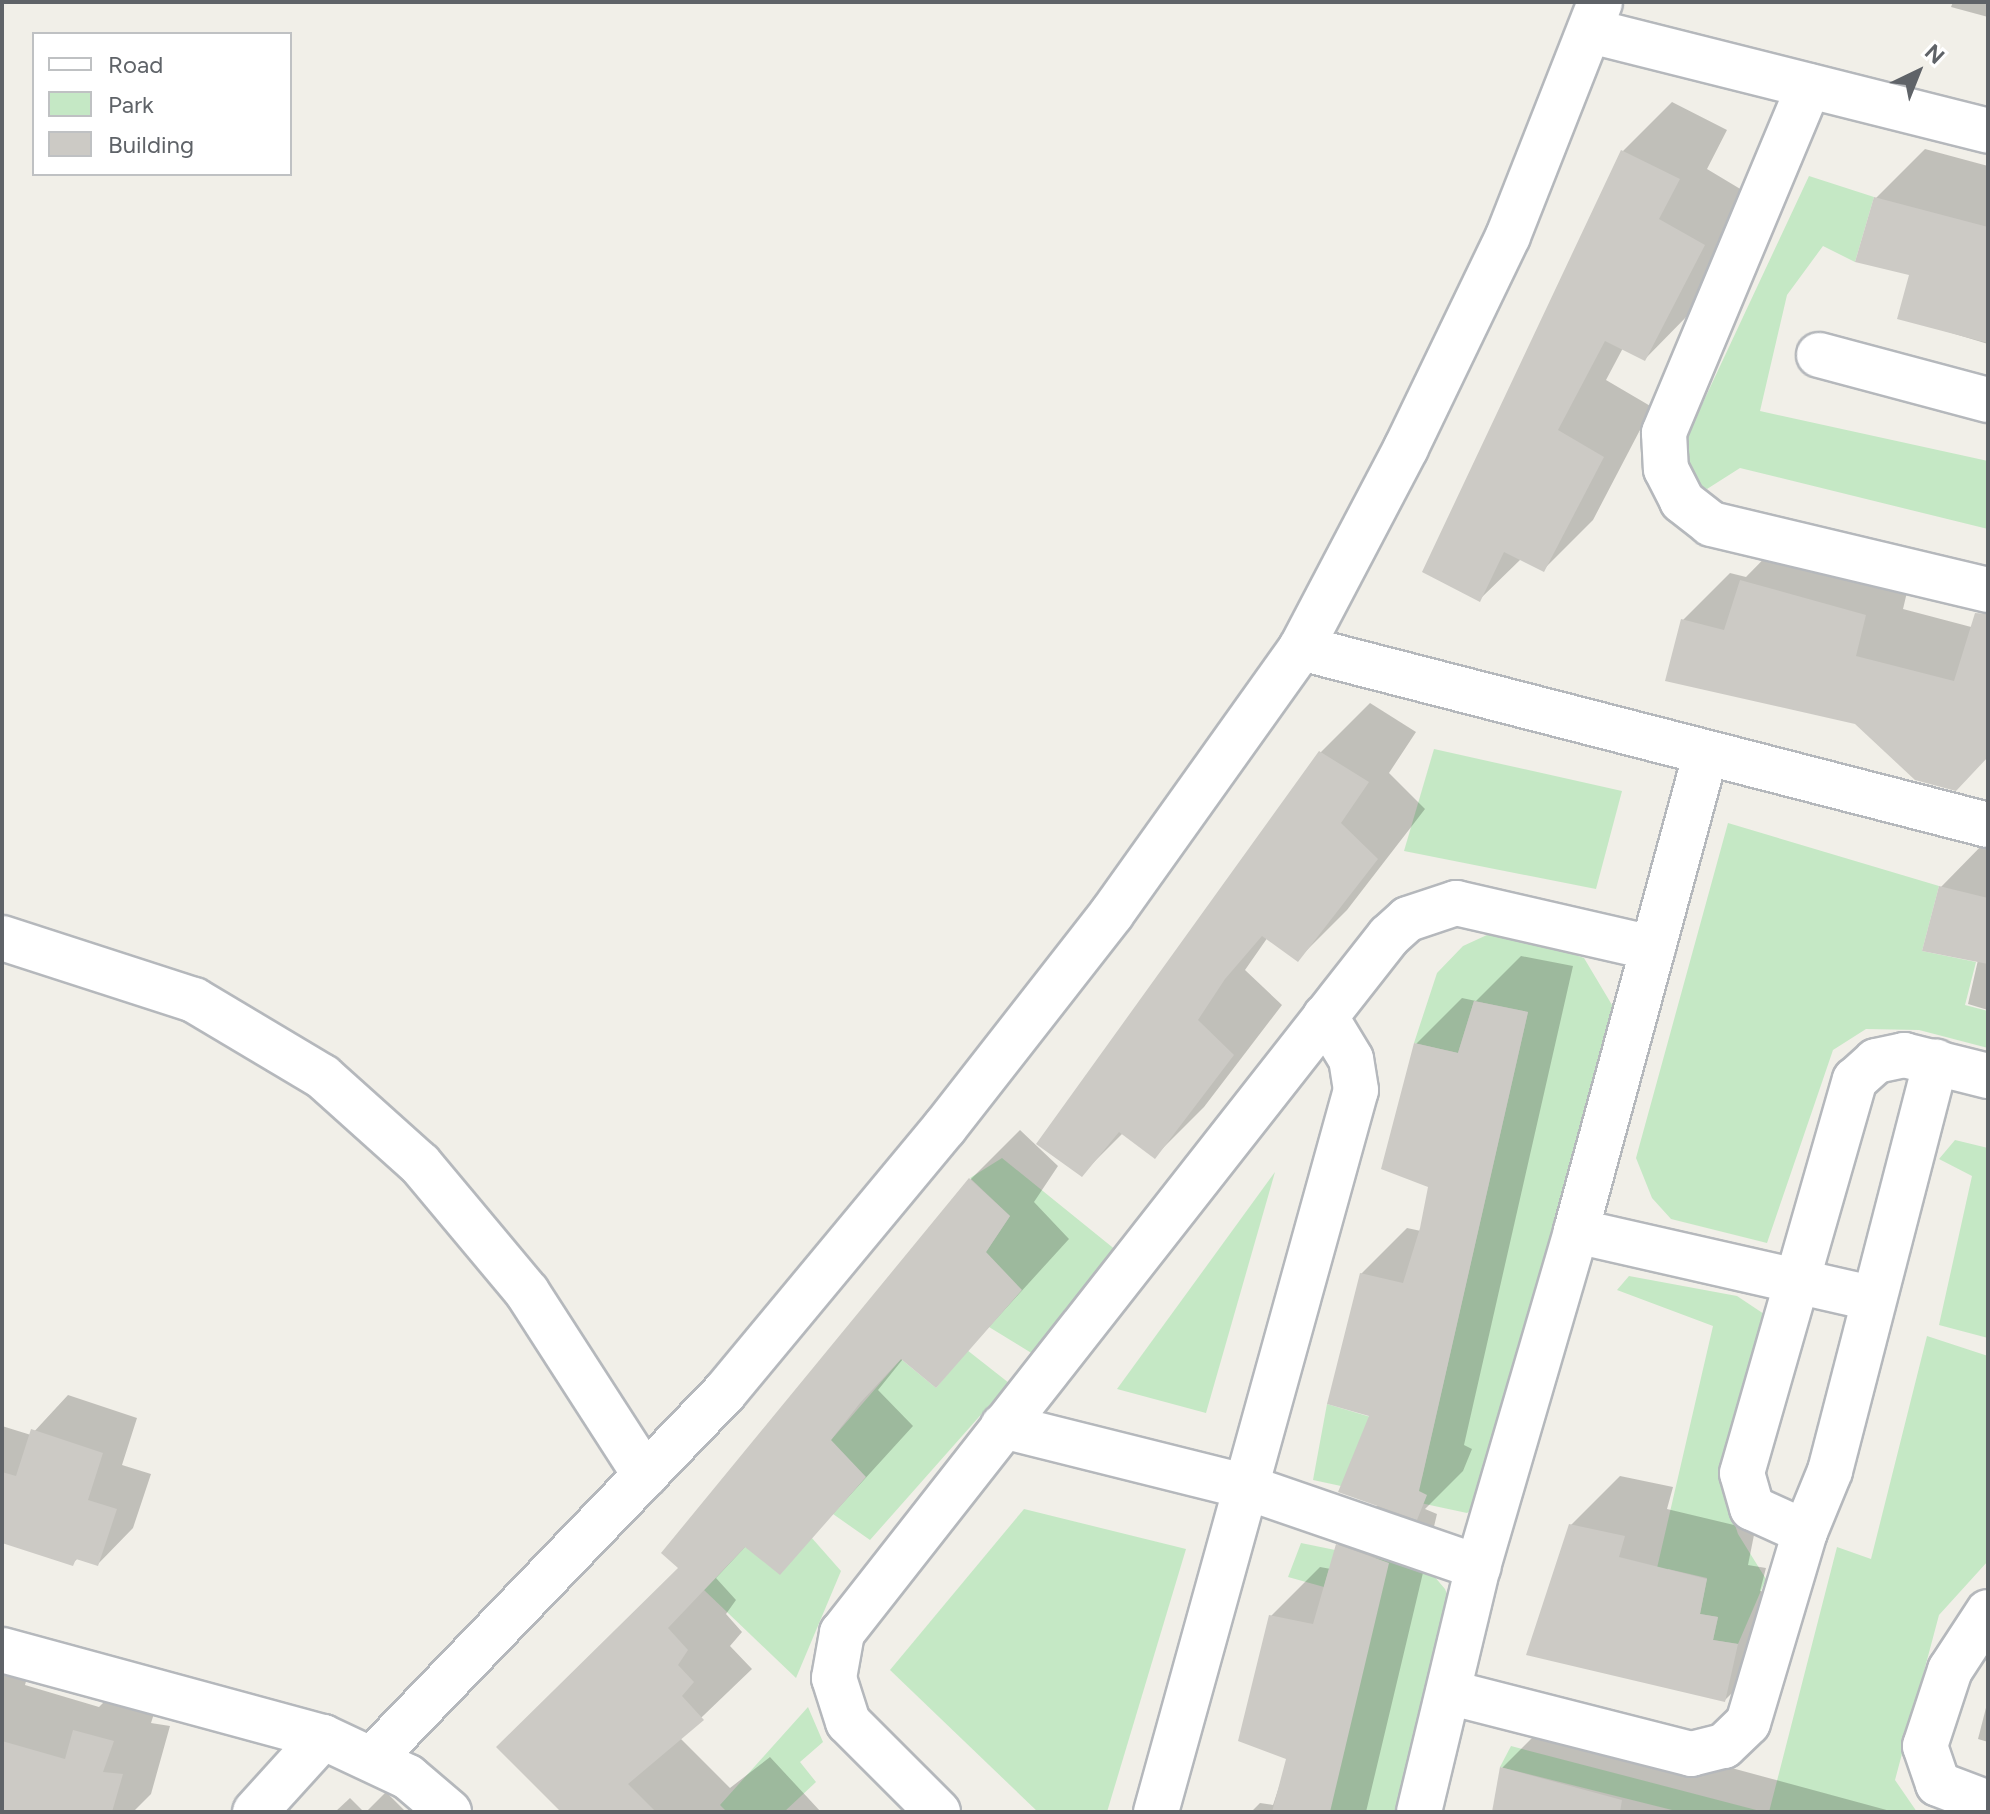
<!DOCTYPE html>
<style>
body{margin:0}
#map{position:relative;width:1990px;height:1814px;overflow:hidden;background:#f1efe8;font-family:Figtree,sans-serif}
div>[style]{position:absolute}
.green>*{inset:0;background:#c5e8c5}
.shadow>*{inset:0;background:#0003}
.building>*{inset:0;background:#cccac5}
.roads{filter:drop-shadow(2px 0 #b5b8bc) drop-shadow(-2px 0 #b5b8bc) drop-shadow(0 2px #b5b8bc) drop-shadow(0 -2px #b5b8bc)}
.minor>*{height:44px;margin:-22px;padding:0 22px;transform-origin:22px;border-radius:22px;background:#fff}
span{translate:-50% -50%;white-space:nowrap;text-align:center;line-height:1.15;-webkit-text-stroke:6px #fff;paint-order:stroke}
.frame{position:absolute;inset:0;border:4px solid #5f6368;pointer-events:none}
.legend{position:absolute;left:32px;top:32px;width:260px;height:144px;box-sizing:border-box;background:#fff;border:2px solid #bfc1c3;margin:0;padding:10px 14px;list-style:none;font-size:24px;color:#5f6368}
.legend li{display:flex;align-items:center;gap:16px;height:40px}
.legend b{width:40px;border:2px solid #bfc1c3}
.north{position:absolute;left:1878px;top:32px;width:80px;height:80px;-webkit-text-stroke:6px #fff;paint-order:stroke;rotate:43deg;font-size:22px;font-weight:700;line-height:32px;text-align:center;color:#5f6368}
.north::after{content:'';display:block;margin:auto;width:28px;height:36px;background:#5f6368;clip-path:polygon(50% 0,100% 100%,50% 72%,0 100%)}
</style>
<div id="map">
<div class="green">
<i style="clip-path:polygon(1809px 176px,1874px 197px,1855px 262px,1823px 246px,1787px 295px,1760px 411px,1988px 461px,1988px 529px,1740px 468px,1707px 489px,1685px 478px,1677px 458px)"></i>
<i style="clip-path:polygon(1434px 749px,1622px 791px,1596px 889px,1404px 851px)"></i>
<i style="clip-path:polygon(1728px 823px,1939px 886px,1922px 951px,1976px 962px,1965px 1005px,1988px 1011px,1988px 1048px,1919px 1030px,1866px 1029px,1833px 1050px,1767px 1243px,1671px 1219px,1652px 1198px,1636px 1158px)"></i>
<i style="clip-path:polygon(1500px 929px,1584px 958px,1612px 1005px,1616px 1044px,1491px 1497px,1467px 1513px,1313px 1480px,1327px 1404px,1374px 1418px,1422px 1477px,1528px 1012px,1474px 1001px,1458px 1053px,1414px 1043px,1437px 973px,1463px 946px)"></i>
<i style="clip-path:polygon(1955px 1140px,1988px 1148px,1988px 1338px,1939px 1325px,1972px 1176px,1939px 1159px)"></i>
<i style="clip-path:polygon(1002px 1158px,1117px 1251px,1033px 1354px,989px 1327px,986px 1252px,1010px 1216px,970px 1178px)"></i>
<i style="clip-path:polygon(1275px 1172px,1206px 1413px,1117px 1389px)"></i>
<i style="clip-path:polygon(1629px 1276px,1737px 1296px,1767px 1316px,1762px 1354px,1723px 1488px,1738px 1534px,1766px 1579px,1738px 1644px,1713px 1640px,1718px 1617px,1700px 1614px,1707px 1578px,1668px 1569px,1662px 1598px,1651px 1594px,1713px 1326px,1617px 1290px)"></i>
<i style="clip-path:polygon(1927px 1336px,1988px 1356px,1988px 1561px,1939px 1615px,1895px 1780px,1917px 1812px,1769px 1812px,1837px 1547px,1871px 1559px)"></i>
<i style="clip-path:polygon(967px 1350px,1009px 1383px,870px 1540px,833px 1514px,831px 1440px,901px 1359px,936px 1388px)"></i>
<i style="clip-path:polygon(1024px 1509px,1186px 1549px,1107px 1812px,1038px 1812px,890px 1670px)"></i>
<i style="clip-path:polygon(811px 1537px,841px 1571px,796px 1678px,704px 1590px,745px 1547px)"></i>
<i style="clip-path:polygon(1301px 1543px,1428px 1569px,1445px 1589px,1456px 1616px,1401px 1812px,1329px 1812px,1329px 1569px,1324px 1587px,1288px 1577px)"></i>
<i style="clip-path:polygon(808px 1707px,823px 1742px,800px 1762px,816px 1782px,784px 1812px,727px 1812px,720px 1805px)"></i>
<i style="clip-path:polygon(1511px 1746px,1764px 1812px,1680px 1812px,1500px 1767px)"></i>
</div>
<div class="shadow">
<i style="clip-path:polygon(1953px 2px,1988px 2px,1988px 17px,1951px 7px)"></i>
<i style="clip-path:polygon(1672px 102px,1727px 130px,1707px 169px,1752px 196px,1694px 309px,1645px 359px,1623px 348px,1606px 380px,1652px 407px,1593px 520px,1544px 569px,1521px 559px,1480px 599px,1424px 572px,1623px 151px)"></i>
<i style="clip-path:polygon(1925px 149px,1988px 166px,1988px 344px,1899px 317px,1911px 274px,1876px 198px)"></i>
<i style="clip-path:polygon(1789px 533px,1913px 567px,1903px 609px,1975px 628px,1988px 615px,1988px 756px,1856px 723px,1683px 620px,1730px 573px,1746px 577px)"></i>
<i style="clip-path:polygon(1370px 703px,1416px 732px,1389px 773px,1425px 809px,1347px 910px,1298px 959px,1268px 937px,1245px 970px,1282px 1005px,1204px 1107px,1155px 1156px,1123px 1133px,1082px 1174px,1039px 1143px,1321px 752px)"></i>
<i style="clip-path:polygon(1988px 839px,1988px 1010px,1968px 1004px,1978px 960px,1941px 887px)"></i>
<i style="clip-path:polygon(1521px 956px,1573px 966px,1464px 1445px,1472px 1449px,1463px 1471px,1425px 1509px,1437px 1514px,1366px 1812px,1251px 1812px,1260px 1803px,1273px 1805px,1289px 1757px,1271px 1616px,1320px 1567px,1331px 1569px,1338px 1545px,1379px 1504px,1361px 1274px,1407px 1228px,1421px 1231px,1430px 1186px,1416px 1044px,1462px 998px,1476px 1001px)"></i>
<i style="clip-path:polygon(1020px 1130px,1058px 1166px,1034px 1202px,1069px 1239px,936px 1385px,903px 1359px,878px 1390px,913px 1426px,780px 1572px,747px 1545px,716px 1578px,736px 1600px,726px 1614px,742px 1632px,730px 1646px,752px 1669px,680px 1738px,730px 1788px,770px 1757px,821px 1812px,564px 1812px,681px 1567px,664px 1553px,971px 1179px)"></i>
<i style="clip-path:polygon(68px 1395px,137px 1418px,122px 1465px,151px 1474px,133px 1528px,98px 1564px,79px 1557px,73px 1563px,2px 1541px,2px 1426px,31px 1435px)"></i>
<i style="clip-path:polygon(1620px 1476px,1673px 1487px,1667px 1509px,1755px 1530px,1748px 1565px,1766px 1568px,1760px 1591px,1786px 1595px,1774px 1651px,1725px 1700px,1571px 1525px)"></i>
<i style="clip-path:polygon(2px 1648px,33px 1656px,25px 1685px,99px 1707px,124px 1682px,161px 1692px,151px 1723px,170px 1726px,151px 1794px,133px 1812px,2px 1812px)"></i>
<i style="clip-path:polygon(1988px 1700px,1988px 1742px,1978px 1739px)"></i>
<i style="clip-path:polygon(1551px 1719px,1894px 1812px,1494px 1812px,1502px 1768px)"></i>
<i style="clip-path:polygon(386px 1792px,406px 1812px,366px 1812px)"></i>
<i style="clip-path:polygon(350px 1798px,364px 1812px,335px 1812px)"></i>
</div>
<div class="building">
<i style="clip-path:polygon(1621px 150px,1680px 179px,1659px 219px,1705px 245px,1645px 361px,1605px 341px,1558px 430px,1604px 457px,1544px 572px,1504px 552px,1480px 602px,1422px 572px)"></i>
<i style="clip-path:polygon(1874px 197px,1988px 227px,1988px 343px,1897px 319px,1909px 275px,1855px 262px)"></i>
<i style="clip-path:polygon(1740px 580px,1866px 615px,1856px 656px,1954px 681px,1975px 613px,1988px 614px,1988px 757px,1956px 791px,1915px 780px,1855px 724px,1665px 681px,1681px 619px,1724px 630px)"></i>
<i style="clip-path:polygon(1319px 751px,1369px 782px,1341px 823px,1378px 859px,1298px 962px,1262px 936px,1225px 979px,1198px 1020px,1234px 1055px,1155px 1159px,1119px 1132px,1082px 1177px,1036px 1144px)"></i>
<i style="clip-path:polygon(1939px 886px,1988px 898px,1988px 964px,1922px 951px)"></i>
<i style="clip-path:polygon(1474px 1001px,1528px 1012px,1419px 1491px,1427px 1495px,1417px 1520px,1338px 1492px,1369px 1416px,1327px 1404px,1360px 1273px,1403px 1283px,1420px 1228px,1428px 1187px,1381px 1169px,1414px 1043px,1458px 1053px)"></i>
<i style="clip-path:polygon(969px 1178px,1010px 1216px,986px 1252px,1022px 1290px,936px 1388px,901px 1359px,860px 1403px,831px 1440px,866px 1477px,780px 1575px,745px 1547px,668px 1628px,688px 1650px,678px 1665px,694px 1682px,682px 1696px,704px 1720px,628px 1784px,656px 1812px,561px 1812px,496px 1747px,678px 1568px,661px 1553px)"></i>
<i style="clip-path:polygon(31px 1429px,103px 1453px,88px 1500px,117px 1509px,98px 1566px,76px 1559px,73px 1566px,2px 1543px,2px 1472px,16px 1476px)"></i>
<i style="clip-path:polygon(1569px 1524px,1625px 1536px,1619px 1557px,1707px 1579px,1700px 1614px,1718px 1617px,1713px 1640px,1738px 1644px,1725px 1702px,1526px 1655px)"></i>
<i style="clip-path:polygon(1336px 1544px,1389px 1563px,1330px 1812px,1272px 1812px,1286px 1759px,1238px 1741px,1269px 1615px,1313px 1624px)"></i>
<i style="clip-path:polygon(73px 1730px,114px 1741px,103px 1772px,123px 1774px,112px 1812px,2px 1812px,2px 1741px,65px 1759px)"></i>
<i style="clip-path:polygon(1500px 1767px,1622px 1800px,1620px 1812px,1492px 1812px)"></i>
</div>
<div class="roads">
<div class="minor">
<i style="left:1591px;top:31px;width:409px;rotate:14.1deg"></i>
<i style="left:1809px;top:86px;width:376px;rotate:112.7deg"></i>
<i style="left:1664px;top:433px;width:36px;rotate:87deg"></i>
<i style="left:1666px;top:469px;width:36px;rotate:63deg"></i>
<i style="left:1682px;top:501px;width:37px;rotate:38deg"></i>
<i style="left:1711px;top:524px;width:285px;rotate:13.4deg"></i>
<i style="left:1819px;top:355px;width:175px;rotate:14.9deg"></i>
<i style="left:1301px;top:648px;width:709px;rotate:14.45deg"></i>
<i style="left:2px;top:938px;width:202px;rotate:17.9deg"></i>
<i style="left:194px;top:1000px;width:150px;rotate:30.8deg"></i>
<i style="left:323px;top:1077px;width:130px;rotate:41.9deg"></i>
<i style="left:420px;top:1164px;width:167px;rotate:50.1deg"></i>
<i style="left:527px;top:1292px;width:218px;rotate:57.2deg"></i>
<i style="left:1576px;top:1231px;width:303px;rotate:12.8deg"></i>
<i style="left:1003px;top:1426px;width:247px;rotate:14deg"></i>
<i style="left:1243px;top:1486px;width:249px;rotate:19deg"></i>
<i style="left:1805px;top:1532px;width:58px;rotate:-155.6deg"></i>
<i style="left:1752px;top:1508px;width:36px;rotate:-106deg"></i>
<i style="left:1742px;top:1473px;width:409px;rotate:-74deg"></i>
<i style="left:1855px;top:1080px;width:28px;rotate:-42deg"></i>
<i style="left:1876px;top:1061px;width:29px;rotate:-12deg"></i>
<i style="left:1904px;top:1055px;width:87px;rotate:14deg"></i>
<i style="left:1988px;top:1612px;width:69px;rotate:123.2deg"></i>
<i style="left:1950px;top:1670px;width:80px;rotate:108.2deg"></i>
<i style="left:1925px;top:1746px;width:40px;rotate:71.1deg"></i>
<i style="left:1938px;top:1784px;width:53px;rotate:20.8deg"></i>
<i style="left:2px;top:1650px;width:333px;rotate:15.2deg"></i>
<i style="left:323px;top:1737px;width:94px;rotate:25.2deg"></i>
<i style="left:408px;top:1777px;width:54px;rotate:40.5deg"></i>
<i style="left:1452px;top:1693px;width:247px;rotate:14.3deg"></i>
<i style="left:1691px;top:1754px;width:34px;rotate:-14deg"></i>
<i style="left:1724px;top:1746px;width:33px;rotate:-44deg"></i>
<i style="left:1748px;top:1723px;width:199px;rotate:-73.4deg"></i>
<i style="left:1805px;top:1532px;width:66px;rotate:-67.7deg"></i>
<i style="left:1830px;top:1471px;width:423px;rotate:-75.5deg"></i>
<i style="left:374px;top:1757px;width:506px;rotate:-46.12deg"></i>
<i style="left:725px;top:1392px;width:344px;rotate:-50.3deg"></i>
<i style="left:945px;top:1127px;width:271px;rotate:-52deg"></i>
<i style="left:1112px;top:913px;width:325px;rotate:-54.5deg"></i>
<i style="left:1301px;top:648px;width:226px;rotate:-62.3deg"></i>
<i style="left:1406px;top:448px;width:235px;rotate:-64.3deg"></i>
<i style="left:1508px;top:236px;width:251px;rotate:-68.5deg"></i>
<i style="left:255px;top:1812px;width:101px;rotate:-47.8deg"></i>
<i style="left:938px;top:1812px;width:127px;rotate:-135deg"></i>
<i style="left:848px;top:1722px;width:46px;rotate:-107.7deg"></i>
<i style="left:834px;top:1678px;width:46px;rotate:-79.9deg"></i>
<i style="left:842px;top:1633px;width:886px;rotate:-51.88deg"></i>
<i style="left:1389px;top:936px;width:25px;rotate:-42deg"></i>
<i style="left:1408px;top:919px;width:51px;rotate:-18.4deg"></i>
<i style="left:1456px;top:903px;width:202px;rotate:12.9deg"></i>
<i style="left:1156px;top:1812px;width:749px;rotate:-74.52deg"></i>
<i style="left:1356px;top:1090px;width:31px;rotate:-99deg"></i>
<i style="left:1351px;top:1059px;width:50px;rotate:-121.2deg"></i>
<i style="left:1419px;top:1812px;width:252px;rotate:-76.5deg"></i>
<i style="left:1478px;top:1567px;width:350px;rotate:-73.7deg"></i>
<i style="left:1576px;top:1231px;width:492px;rotate:-74.8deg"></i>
</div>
</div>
<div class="frame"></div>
<ul class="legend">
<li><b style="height:10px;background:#fff"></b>Road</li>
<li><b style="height:22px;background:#c5e8c5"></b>Park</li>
<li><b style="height:22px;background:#cccac5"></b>Building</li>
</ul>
<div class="north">N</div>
</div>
